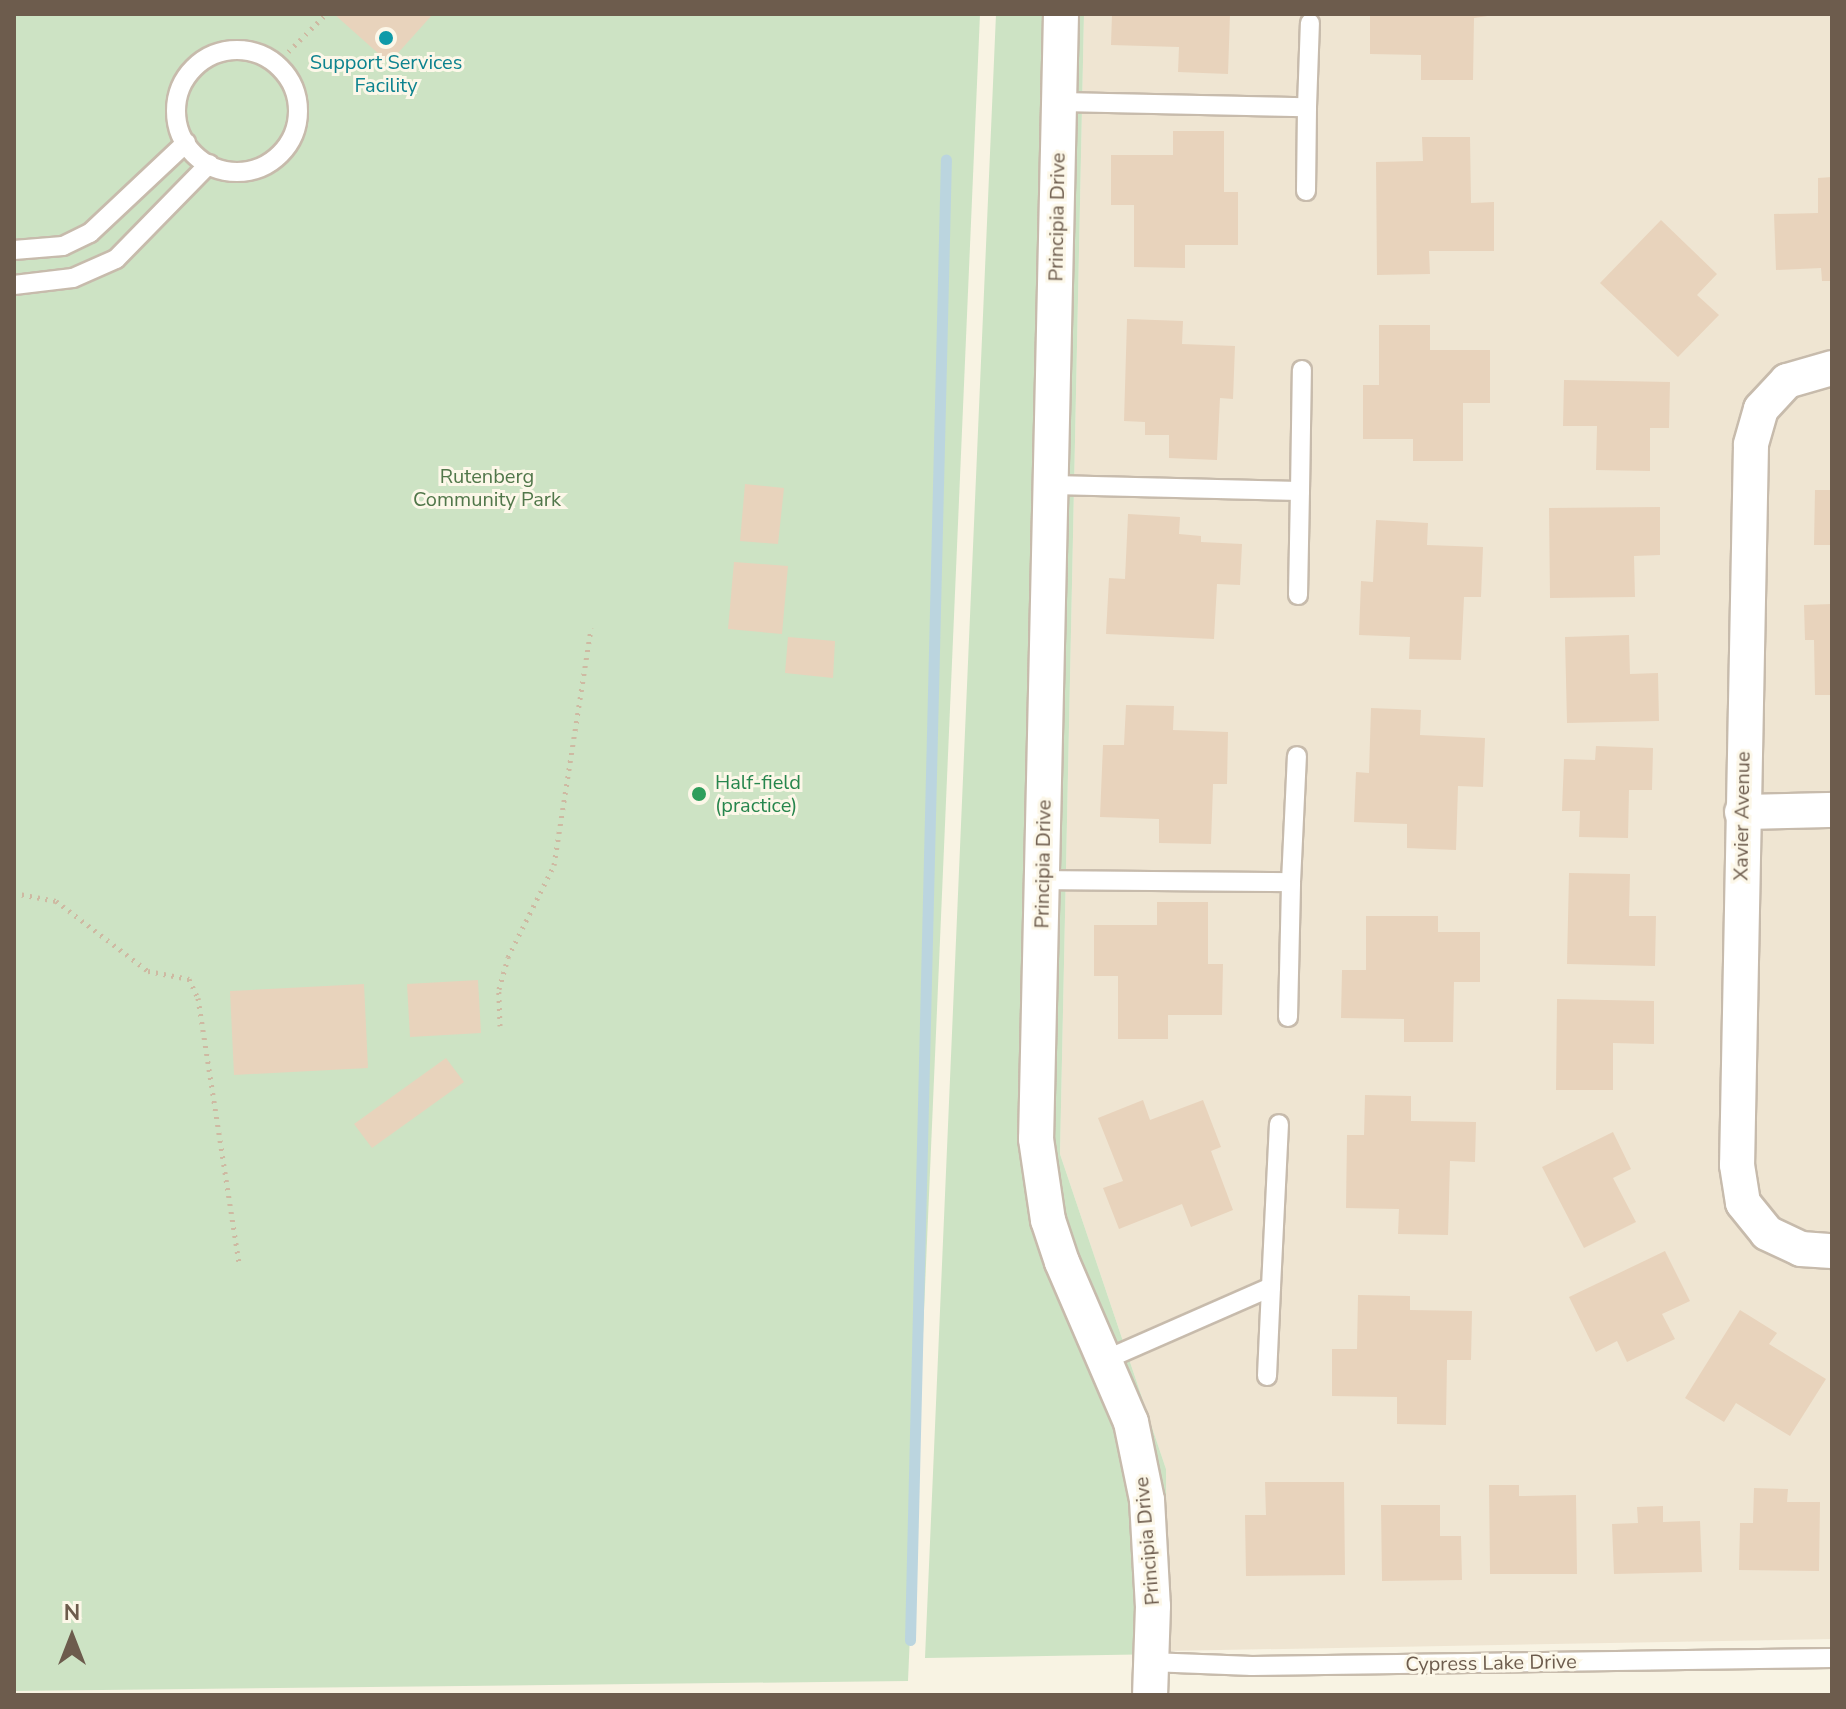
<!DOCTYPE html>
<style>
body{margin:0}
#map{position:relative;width:1846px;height:1709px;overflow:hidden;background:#f8f3e3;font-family:"Nunito Sans",sans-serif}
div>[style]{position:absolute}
.residential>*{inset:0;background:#efe5d2}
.green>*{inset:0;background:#cde3c4}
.stream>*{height:11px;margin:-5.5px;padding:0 5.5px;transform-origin:5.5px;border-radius:5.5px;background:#bbd5df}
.building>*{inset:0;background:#e8d3bc}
.path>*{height:5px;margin-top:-2.5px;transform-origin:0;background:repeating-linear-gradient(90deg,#ceb9a2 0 2px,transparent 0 8px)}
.roads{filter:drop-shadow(2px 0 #c7bbac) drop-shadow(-2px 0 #c7bbac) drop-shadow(0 2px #c7bbac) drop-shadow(0 -2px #c7bbac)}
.lane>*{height:18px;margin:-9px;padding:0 9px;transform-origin:9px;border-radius:9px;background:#fff}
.lane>.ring{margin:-9px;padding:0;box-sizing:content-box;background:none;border:18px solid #fff;border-radius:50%}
.street>*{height:34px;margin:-17px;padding:0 17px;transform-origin:17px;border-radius:17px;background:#fff}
.dots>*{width:22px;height:22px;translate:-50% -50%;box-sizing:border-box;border:4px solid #fcf7e8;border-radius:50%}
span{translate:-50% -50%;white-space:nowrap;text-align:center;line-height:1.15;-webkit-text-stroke:6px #fcf7e8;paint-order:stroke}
.culture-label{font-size:20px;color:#0d838f}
.street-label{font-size:20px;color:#6d5c4d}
.park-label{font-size:20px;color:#51774a}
.leisure-label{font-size:20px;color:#27864d}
.left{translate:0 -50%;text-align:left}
.frame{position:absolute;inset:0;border:16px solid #6d5c4d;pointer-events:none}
.north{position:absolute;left:32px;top:1597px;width:80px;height:80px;-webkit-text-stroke:6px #fcf7e8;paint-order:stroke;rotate:0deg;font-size:22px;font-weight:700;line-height:32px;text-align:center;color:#6d5c4d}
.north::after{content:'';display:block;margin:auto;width:28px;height:36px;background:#6d5c4d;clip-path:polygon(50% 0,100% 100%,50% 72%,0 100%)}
</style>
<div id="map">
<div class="residential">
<i style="clip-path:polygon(1084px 14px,1832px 14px,1832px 1639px,1167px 1651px,1166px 1469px,1060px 1154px)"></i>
</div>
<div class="green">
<i style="clip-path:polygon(14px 14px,980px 14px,908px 1681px,14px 1691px)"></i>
<i style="clip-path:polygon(996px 14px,1084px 14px,1060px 1154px,1166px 1469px,1167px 1654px,925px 1658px)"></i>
</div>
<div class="stream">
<i style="left:910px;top:1640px;width:1481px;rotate:-88.61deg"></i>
</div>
<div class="building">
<i style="clip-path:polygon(334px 14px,433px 14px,389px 63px)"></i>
<i style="clip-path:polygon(1112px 14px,1230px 14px,1228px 74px,1178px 72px,1179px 47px,1111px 45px)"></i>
<i style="clip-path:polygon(1370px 14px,1501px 14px,1474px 18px,1473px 80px,1421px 80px,1421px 55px,1370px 54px)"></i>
<i style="clip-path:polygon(1173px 131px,1224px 131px,1224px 192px,1238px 192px,1238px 245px,1185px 245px,1185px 268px,1134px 267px,1134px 205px,1111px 205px,1111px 155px,1173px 155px)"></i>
<i style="clip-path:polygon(1422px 137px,1470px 137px,1471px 203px,1494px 202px,1494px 251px,1429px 251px,1430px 274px,1377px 275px,1376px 162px,1423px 161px)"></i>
<i style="clip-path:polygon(1832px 177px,1832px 281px,1822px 281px,1821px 268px,1776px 270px,1774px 214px,1818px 213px,1818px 178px)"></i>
<i style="clip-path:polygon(1661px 220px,1717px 274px,1697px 295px,1719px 315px,1678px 357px,1600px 283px)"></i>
<i style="clip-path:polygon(1127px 319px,1183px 321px,1182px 344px,1235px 346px,1233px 399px,1220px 398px,1217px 460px,1169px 458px,1169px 435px,1145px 435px,1145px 422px,1124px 421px)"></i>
<i style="clip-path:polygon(1379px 325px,1430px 325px,1430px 350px,1490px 350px,1490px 403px,1463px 403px,1463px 461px,1413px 461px,1413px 439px,1363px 439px,1363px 385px,1379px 385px)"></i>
<i style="clip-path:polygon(1564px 380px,1670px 382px,1669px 428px,1650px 428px,1650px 471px,1596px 470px,1597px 426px,1563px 426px)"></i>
<i style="clip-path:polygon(745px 484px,784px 488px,778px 544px,740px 541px)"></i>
<i style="clip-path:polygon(1815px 490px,1832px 490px,1832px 545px,1814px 545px)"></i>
<i style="clip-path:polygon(1660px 507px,1660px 555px,1634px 556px,1635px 597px,1550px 598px,1549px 508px)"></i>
<i style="clip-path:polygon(1128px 514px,1180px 517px,1179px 534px,1201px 536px,1201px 542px,1242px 544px,1240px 585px,1217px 584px,1214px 639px,1106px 634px,1109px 578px,1125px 579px)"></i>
<i style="clip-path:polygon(1376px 520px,1428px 523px,1427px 545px,1483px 547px,1481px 597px,1464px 597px,1461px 660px,1409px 659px,1410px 637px,1359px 635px,1361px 581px,1373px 582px)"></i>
<i style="clip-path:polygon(734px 562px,788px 566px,782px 634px,728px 629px)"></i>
<i style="clip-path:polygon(1832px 604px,1832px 695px,1815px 695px,1814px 640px,1805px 640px,1804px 605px)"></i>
<i style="clip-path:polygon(1629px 635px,1630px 674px,1658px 673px,1659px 721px,1567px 723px,1565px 637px)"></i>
<i style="clip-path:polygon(788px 637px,835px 641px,833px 678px,785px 673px)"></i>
<i style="clip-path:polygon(1126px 705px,1174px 706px,1173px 730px,1228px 732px,1227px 784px,1213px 784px,1211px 844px,1159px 843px,1159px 819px,1100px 817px,1103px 745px,1124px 745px)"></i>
<i style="clip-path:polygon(1371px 708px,1421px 710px,1420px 735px,1485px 738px,1483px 787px,1458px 786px,1456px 850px,1407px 848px,1407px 824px,1354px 822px,1356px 772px,1369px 773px)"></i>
<i style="clip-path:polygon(1596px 746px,1653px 748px,1652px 790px,1629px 790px,1628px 838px,1579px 837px,1580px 811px,1562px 811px,1564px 759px,1595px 760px)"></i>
<i style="clip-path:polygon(1569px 873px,1630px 874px,1629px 916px,1656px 916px,1655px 966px,1567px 964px)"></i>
<i style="clip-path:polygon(1157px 902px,1208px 902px,1208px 964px,1223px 964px,1222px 1015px,1168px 1015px,1168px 1039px,1118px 1039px,1118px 976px,1094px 976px,1094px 925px,1157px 925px)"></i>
<i style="clip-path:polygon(1366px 916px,1438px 916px,1438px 932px,1480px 932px,1480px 982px,1454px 982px,1453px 1042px,1404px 1042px,1404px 1019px,1341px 1018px,1342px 970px,1366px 970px)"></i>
<i style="clip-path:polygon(478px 980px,481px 1033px,410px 1037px,407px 984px)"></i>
<i style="clip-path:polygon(364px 984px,368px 1068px,234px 1075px,230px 991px)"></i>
<i style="clip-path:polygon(1557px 999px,1654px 1001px,1654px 1044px,1613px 1043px,1613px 1090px,1556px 1090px)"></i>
<i style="clip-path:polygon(446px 1058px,464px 1082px,372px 1148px,354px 1124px)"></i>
<i style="clip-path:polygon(1365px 1095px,1411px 1096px,1411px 1121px,1476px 1122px,1475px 1162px,1450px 1161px,1448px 1235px,1398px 1234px,1399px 1209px,1346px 1208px,1347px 1135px,1364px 1135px)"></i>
<i style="clip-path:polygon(1143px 1100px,1150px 1120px,1203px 1100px,1221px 1147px,1211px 1151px,1233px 1210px,1191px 1227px,1182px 1204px,1119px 1229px,1103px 1188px,1123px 1181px,1098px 1118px)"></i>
<i style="clip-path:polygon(1613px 1132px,1631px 1169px,1613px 1178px,1636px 1222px,1584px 1248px,1542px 1167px)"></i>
<i style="clip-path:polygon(1665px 1251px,1690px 1301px,1662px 1314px,1675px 1339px,1627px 1362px,1617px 1341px,1596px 1352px,1569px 1297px)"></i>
<i style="clip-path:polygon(1358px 1295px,1410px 1296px,1410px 1310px,1472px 1311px,1471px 1360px,1447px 1360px,1446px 1425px,1397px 1424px,1397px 1397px,1332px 1396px,1332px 1349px,1357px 1349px)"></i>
<i style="clip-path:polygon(1740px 1310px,1777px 1333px,1769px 1344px,1826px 1379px,1790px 1436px,1736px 1403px,1724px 1422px,1685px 1398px)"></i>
<i style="clip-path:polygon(1265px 1482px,1344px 1482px,1345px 1575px,1246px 1576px,1245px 1515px,1266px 1515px)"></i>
<i style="clip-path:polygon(1489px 1485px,1519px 1485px,1519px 1496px,1576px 1495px,1577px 1574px,1490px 1574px)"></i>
<i style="clip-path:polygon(1754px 1488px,1788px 1489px,1787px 1502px,1820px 1502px,1819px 1571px,1739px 1570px,1740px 1523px,1753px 1523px)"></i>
<i style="clip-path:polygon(1381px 1505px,1440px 1505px,1440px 1536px,1461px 1536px,1462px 1580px,1382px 1581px)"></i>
<i style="clip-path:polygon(1663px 1506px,1663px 1522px,1700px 1521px,1702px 1572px,1614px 1574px,1612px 1524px,1638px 1523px,1637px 1507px)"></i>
</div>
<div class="path">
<i style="left:277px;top:63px;width:69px;rotate:-45deg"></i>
<i style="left:14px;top:893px;width:43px;rotate:10.8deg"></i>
<i style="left:56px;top:901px;width:116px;rotate:37.3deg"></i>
<i style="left:148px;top:971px;width:42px;rotate:11deg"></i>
<i style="left:189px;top:979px;width:21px;rotate:65deg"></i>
<i style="left:198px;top:998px;width:269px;rotate:81.2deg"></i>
<i style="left:500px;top:1026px;width:37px;rotate:-92deg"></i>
<i style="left:499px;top:989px;width:33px;rotate:-74deg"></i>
<i style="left:508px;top:957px;width:103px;rotate:-63.4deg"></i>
<i style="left:554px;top:865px;width:240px;rotate:-81.1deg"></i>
</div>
<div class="roads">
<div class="lane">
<i class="ring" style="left:176px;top:50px;width:104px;height:104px"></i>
<i style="left:1059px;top:102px;width:248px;rotate:1.2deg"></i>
<i style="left:1307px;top:107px;width:84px;rotate:-88deg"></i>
<i style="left:1306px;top:191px;width:84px;rotate:-89.3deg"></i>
<i style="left:14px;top:250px;width:49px;rotate:-4.7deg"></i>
<i style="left:63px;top:246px;width:30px;rotate:-26deg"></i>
<i style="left:90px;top:233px;width:132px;rotate:-43.2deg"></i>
<i style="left:14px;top:285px;width:59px;rotate:-6.8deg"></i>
<i style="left:73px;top:278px;width:47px;rotate:-23.8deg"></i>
<i style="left:116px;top:259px;width:133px;rotate:-45.6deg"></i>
<i style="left:1052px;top:485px;width:248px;rotate:1.4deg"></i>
<i style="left:1300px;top:491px;width:121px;rotate:-89.1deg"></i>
<i style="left:1298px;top:595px;width:104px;rotate:-88.9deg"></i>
<i style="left:1042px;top:880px;width:249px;rotate:0.5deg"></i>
<i style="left:1291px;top:882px;width:126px;rotate:-87.3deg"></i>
<i style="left:1288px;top:1017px;width:135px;rotate:-88.7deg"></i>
<i style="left:1107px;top:1359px;width:179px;rotate:-23.7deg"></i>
<i style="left:1271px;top:1287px;width:163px;rotate:-87.2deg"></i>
<i style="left:1267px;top:1376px;width:89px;rotate:-87.4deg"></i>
<i style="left:1150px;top:1662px;width:102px;rotate:2.2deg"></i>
<i style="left:1252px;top:1666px;width:580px;rotate:-0.79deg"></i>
</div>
<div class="street">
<i style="left:1061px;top:14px;width:1125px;rotate:91.27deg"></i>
<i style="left:1036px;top:1139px;width:82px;rotate:81.6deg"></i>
<i style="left:1048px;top:1220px;width:44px;rotate:71.6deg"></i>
<i style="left:1062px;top:1262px;width:174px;rotate:66.7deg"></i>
<i style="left:1131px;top:1422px;width:80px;rotate:78.4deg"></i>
<i style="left:1147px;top:1500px;width:106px;rotate:86.8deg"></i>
<i style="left:1153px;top:1606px;width:89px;rotate:91.9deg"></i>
<i style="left:1832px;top:368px;width:47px;rotate:163.9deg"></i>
<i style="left:1787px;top:381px;width:38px;rotate:133deg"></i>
<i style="left:1761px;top:409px;width:37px;rotate:106deg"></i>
<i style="left:1751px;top:445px;width:720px;rotate:91.11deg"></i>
<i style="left:1737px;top:1165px;width:38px;rotate:81deg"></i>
<i style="left:1743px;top:1203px;width:38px;rotate:51deg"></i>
<i style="left:1767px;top:1233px;width:38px;rotate:25deg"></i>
<i style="left:1801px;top:1249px;width:31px;rotate:4deg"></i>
<i style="left:1742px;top:812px;width:90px;rotate:-1.3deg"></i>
</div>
</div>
<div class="dots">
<i style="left:386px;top:38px;background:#0f9aa8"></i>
<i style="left:699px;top:794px;background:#2e9e5b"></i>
</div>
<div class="culture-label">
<span style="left:386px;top:74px">Support Services<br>Facility</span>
</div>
<div class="street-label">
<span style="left:1057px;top:217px;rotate:-89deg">Principia Drive</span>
<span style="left:1742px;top:816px;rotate:-89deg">Xavier Avenue</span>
<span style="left:1043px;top:864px;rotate:-89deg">Principia Drive</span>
<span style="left:1147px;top:1541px;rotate:-95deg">Principia Drive</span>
<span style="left:1491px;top:1663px;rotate:-1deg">Cypress Lake Drive</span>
</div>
<div class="park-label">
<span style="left:487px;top:488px">Rutenberg<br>Community Park</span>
</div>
<div class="leisure-label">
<span class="left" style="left:715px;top:794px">Half-field<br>(practice)</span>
</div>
<div class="frame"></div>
<div class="north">N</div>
</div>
